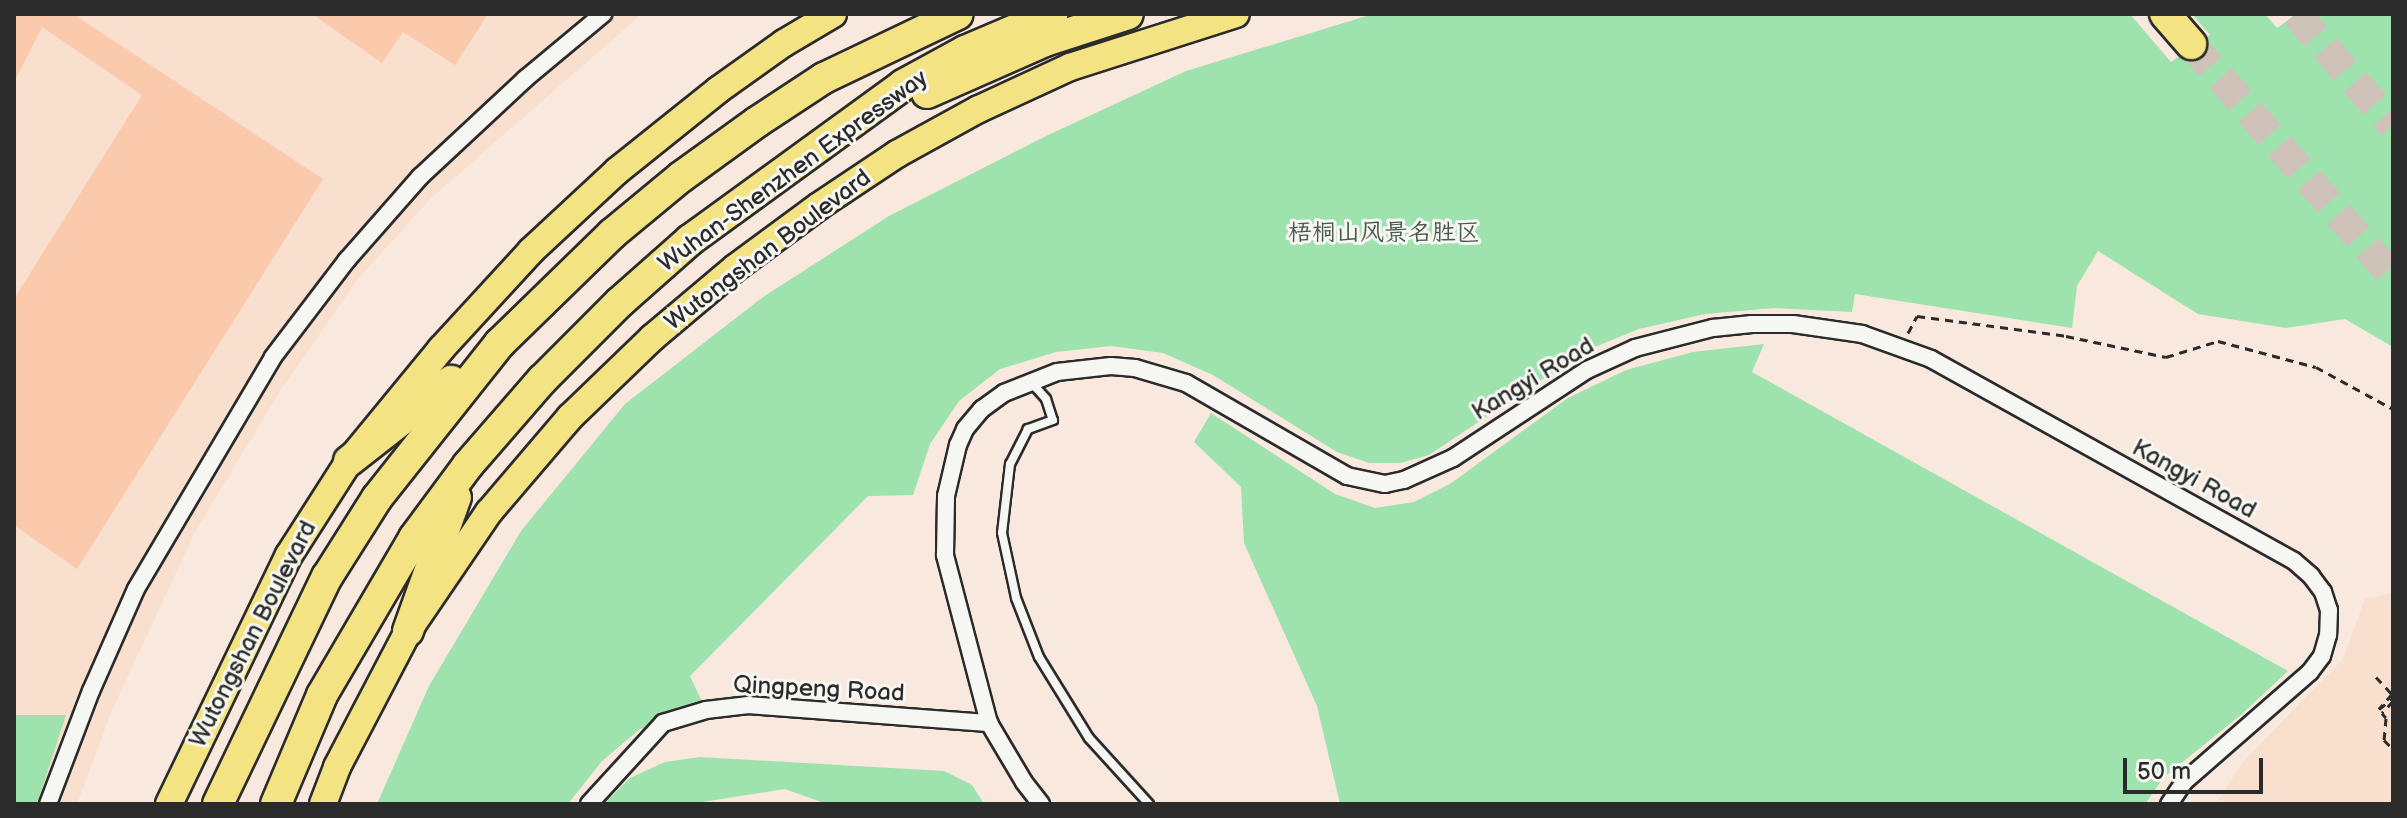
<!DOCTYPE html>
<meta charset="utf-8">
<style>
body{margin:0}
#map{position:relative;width:2407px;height:818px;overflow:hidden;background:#f8e8dd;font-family:"Balsamiq Sans","LXGW WenKai TC",sans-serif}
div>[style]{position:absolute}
.built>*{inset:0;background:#f9dfce}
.green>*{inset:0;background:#9ee2ad}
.building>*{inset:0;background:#fbc9ab}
.highway-tunnel>*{height:30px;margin-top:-15px;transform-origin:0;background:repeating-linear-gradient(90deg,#cfc2b9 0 30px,transparent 0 45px)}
.path>*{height:3px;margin-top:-1.5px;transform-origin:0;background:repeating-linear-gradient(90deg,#2b2b2b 0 8px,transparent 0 14px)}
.roads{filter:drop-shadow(2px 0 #2b2b2b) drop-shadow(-2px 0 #2b2b2b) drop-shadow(0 2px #2b2b2b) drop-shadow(0 -2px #2b2b2b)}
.lane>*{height:8px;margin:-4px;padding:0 4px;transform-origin:4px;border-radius:4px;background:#f6f6f2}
.street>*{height:16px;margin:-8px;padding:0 8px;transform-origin:8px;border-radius:8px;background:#f6f6f2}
.primary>*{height:26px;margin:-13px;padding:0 13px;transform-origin:13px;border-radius:13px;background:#f4e382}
.highway>*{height:30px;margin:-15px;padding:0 15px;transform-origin:15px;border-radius:15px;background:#f4e382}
span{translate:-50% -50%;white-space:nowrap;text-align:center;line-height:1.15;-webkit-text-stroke:6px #f6f6f2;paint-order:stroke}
.street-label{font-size:24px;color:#2b2b2b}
.park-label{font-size:24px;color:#48594c}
.frame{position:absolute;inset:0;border:16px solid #2b2b2b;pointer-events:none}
.scale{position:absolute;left:2123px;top:758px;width:140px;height:36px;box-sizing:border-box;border:4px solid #2b2b2b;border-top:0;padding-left:10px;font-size:24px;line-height:28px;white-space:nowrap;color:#2b2b2b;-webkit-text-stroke:6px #f6f6f2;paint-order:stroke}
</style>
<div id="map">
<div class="built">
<i style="clip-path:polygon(14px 14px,642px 14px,431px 198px,357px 280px,278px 394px,196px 530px,112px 710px,77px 804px,14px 804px)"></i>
<i style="clip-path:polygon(2393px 593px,2393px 804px,2215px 804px,2244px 761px,2343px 659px,2365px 599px)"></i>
</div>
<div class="green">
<i style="clip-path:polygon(1373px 14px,2130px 14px,2171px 62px,2210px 35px,2192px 14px,2265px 14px,2277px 28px,2296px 14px,2393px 14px,2393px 347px,2345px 319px,2286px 328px,2198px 314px,2098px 251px,2077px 286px,2072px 328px,1855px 294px,1852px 312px,1774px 308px,1705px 314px,1639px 329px,1585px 351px,1429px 455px,1400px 463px,1369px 463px,1337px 452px,1213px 375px,1163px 353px,1111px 346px,1056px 352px,1000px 369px,959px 401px,930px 444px,913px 495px,868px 496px,690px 676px,706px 710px,640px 729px,602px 761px,568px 804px,377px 804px,429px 686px,521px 531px,625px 404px,763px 297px,889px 216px,1046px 136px,1186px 71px)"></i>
<i style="clip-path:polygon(1764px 344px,1752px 372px,2288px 671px,2242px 714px,2164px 777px,2145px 804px,1340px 804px,1317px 706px,1244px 543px,1241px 487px,1194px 442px,1211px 413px,1335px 494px,1375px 508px,1414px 502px,1450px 484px,1568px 398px,1626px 370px,1693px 352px)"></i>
<i style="clip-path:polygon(14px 715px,66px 715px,37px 804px,14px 804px)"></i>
<i style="clip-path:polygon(700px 757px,944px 771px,972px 785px,984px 804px,827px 804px,785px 789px,690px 804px,604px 804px,630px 778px,665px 762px)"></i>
</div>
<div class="building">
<i style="clip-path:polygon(14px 14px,73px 14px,323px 179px,77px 569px,14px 525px,14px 299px,142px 95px,42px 27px,14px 82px)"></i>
<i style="clip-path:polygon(312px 14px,488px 14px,455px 65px,403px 32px,382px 63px)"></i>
</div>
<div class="highway-tunnel">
<i style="left:2296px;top:14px;width:148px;rotate:49.1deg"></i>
<i style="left:2191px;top:44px;width:308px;rotate:49.1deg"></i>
</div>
<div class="path">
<i style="left:1908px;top:333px;width:19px;rotate:-62deg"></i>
<i style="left:1917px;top:316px;width:150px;rotate:7.6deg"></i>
<i style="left:2066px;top:336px;width:102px;rotate:11.9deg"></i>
<i style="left:2166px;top:357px;width:54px;rotate:-17.1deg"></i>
<i style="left:2218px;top:341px;width:101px;rotate:14.9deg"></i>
<i style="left:2316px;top:367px;width:88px;rotate:28.6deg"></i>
<i style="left:2376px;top:677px;width:23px;rotate:47deg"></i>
<i style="left:2392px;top:694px;width:20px;rotate:131deg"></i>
<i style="left:2379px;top:709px;width:18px;rotate:-38deg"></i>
<i style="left:2393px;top:701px;width:16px;rotate:133deg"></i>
<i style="left:2382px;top:713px;width:6px;rotate:51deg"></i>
<i style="left:2386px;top:718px;width:22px;rotate:95deg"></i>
<i style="left:2384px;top:740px;width:13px;rotate:45deg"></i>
</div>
<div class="roads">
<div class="lane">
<i style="left:1030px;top:381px;width:24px;rotate:48deg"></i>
<i style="left:1046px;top:399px;width:22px;rotate:72deg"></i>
<i style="left:1053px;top:420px;width:27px;rotate:160deg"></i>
<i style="left:1028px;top:429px;width:39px;rotate:117deg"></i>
<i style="left:1010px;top:464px;width:69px;rotate:96.6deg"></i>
<i style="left:1002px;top:533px;width:66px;rotate:77.8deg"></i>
<i style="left:1016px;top:598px;width:63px;rotate:68.7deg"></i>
<i style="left:1039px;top:657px;width:95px;rotate:58.3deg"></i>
<i style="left:1089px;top:738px;width:89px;rotate:47.7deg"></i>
</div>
<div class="street">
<i style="left:48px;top:804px;width:121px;rotate:-69.2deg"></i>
<i style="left:91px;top:691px;width:111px;rotate:-66.2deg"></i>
<i style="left:136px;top:589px;width:269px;rotate:-59.4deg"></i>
<i style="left:273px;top:357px;width:122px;rotate:-52.7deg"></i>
<i style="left:347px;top:260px;width:111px;rotate:-48.7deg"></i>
<i style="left:420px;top:177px;width:144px;rotate:-43deg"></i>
<i style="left:525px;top:79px;width:102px;rotate:-39.8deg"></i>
<i style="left:589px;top:804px;width:110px;rotate:-47.6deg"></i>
<i style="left:663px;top:723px;width:45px;rotate:-16.8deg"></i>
<i style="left:706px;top:710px;width:43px;rotate:-6.6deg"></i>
<i style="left:749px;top:705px;width:241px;rotate:4.3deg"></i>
<i style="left:1041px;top:804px;width:28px;rotate:-128deg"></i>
<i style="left:1024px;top:782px;width:69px;rotate:-120.7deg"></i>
<i style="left:989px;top:723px;width:174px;rotate:-104.7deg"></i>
<i style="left:945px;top:555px;width:59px;rotate:-89deg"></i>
<i style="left:946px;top:496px;width:52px;rotate:-76.8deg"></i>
<i style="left:958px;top:445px;width:17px;rotate:-66deg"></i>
<i style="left:965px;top:429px;width:26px;rotate:-50deg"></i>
<i style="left:982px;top:409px;width:27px;rotate:-36deg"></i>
<i style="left:1004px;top:393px;width:57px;rotate:-21.6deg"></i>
<i style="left:1057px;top:372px;width:54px;rotate:-6.3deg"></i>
<i style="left:1111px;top:366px;width:24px;rotate:5deg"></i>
<i style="left:1135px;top:368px;width:53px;rotate:16.4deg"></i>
<i style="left:1186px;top:383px;width:186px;rotate:30deg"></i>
<i style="left:1347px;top:476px;width:39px;rotate:12deg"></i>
<i style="left:1385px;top:484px;width:19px;rotate:-12deg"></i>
<i style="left:1404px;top:480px;width:54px;rotate:-24.2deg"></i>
<i style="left:1453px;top:458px;width:160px;rotate:-33.3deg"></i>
<i style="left:1587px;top:370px;width:53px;rotate:-24.6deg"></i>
<i style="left:1635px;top:348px;width:81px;rotate:-14.4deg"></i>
<i style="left:1713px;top:328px;width:39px;rotate:-6deg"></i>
<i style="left:1752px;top:324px;width:41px"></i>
<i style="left:1793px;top:324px;width:70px;rotate:8.2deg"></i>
<i style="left:1862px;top:334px;width:73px;rotate:19.9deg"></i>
<i style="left:1931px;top:359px;width:415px;rotate:29.1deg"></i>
<i style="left:2294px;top:561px;width:23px;rotate:41deg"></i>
<i style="left:2311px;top:576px;width:20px;rotate:53deg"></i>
<i style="left:2323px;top:592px;width:19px;rotate:72deg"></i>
<i style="left:2329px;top:610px;width:25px;rotate:92deg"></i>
<i style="left:2328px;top:635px;width:22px;rotate:106deg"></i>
<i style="left:2322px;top:656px;width:20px;rotate:127deg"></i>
<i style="left:2310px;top:672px;width:167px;rotate:138.9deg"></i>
<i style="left:2184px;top:782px;width:27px;rotate:124deg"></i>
</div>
<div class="primary">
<i style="left:169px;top:804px;width:276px;rotate:-64.3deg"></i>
<i style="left:289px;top:555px;width:112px;rotate:-57.4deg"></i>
<i style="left:349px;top:461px;width:145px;rotate:-50.6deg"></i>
<i style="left:441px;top:349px;width:133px;rotate:-47.4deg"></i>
<i style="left:531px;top:251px;width:117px;rotate:-42.9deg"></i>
<i style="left:617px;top:171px;width:129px;rotate:-38.7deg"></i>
<i style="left:718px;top:90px;width:81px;rotate:-35.5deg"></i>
<i style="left:784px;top:43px;width:57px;rotate:-30.6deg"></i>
<i style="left:323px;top:804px;width:40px;rotate:-69deg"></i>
<i style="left:337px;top:767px;width:153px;rotate:-62.4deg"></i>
<i style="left:408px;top:631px;width:144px;rotate:-55.8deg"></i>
<i style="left:489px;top:512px;width:125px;rotate:-49.5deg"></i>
<i style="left:570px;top:417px;width:114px;rotate:-43.9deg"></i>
<i style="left:652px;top:338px;width:109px;rotate:-40.1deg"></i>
<i style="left:735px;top:268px;width:104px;rotate:-36.4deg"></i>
<i style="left:819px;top:206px;width:94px;rotate:-33.7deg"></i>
<i style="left:897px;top:154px;width:94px;rotate:-28.8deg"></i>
<i style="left:979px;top:109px;width:100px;rotate:-24.8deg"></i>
<i style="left:1070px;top:67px;width:174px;rotate:-17.7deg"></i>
</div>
<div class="highway">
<i style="left:2165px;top:14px;width:40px;rotate:49deg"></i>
<i style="left:927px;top:93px;width:129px;rotate:-23.8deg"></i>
<i style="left:1045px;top:41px;width:87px;rotate:-18deg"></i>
<i style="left:349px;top:461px;width:130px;rotate:-38.1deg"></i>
<i style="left:408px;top:631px;width:142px;rotate:-70.3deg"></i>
<i style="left:218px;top:804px;width:252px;rotate:-64.4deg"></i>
<i style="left:327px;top:577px;width:93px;rotate:-57.7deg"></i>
<i style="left:377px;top:498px;width:198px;rotate:-51.6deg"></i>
<i style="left:500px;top:343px;width:156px;rotate:-44.2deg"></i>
<i style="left:612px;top:234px;width:89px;rotate:-39.6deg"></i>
<i style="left:681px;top:177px;width:94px;rotate:-35.9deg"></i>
<i style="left:757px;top:122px;width:80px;rotate:-33.3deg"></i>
<i style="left:824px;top:78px;width:148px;rotate:-25.5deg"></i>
<i style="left:276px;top:804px;width:118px;rotate:-67.1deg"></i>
<i style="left:322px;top:695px;width:182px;rotate:-59.6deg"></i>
<i style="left:414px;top:538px;width:91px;rotate:-53.5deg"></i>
<i style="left:468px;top:465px;width:113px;rotate:-49deg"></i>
<i style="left:542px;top:380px;width:110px;rotate:-45deg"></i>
<i style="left:620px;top:302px;width:94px;rotate:-41.5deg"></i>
<i style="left:690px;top:240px;width:263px;rotate:-36deg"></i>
<i style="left:903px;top:85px;width:71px;rotate:-28.7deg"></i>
<i style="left:965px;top:51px;width:95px;rotate:-23deg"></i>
</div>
</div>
<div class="street-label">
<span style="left:793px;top:171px;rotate:-36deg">Wuhan-Shenzhen Expressway</span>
<span style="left:768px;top:250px;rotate:-37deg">Wutongshan Boulevard</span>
<span style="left:1533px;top:379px;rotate:-31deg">Kangyi Road</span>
<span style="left:2194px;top:479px;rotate:29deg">Kangyi Road</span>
<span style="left:253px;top:634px;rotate:-63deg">Wutongshan Boulevard</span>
<span style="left:819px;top:689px;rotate:3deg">Qingpeng Road</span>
</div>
<div class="park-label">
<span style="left:1384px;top:233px">梧桐山风景名胜区</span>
</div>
<div class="frame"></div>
<div class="scale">50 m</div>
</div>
